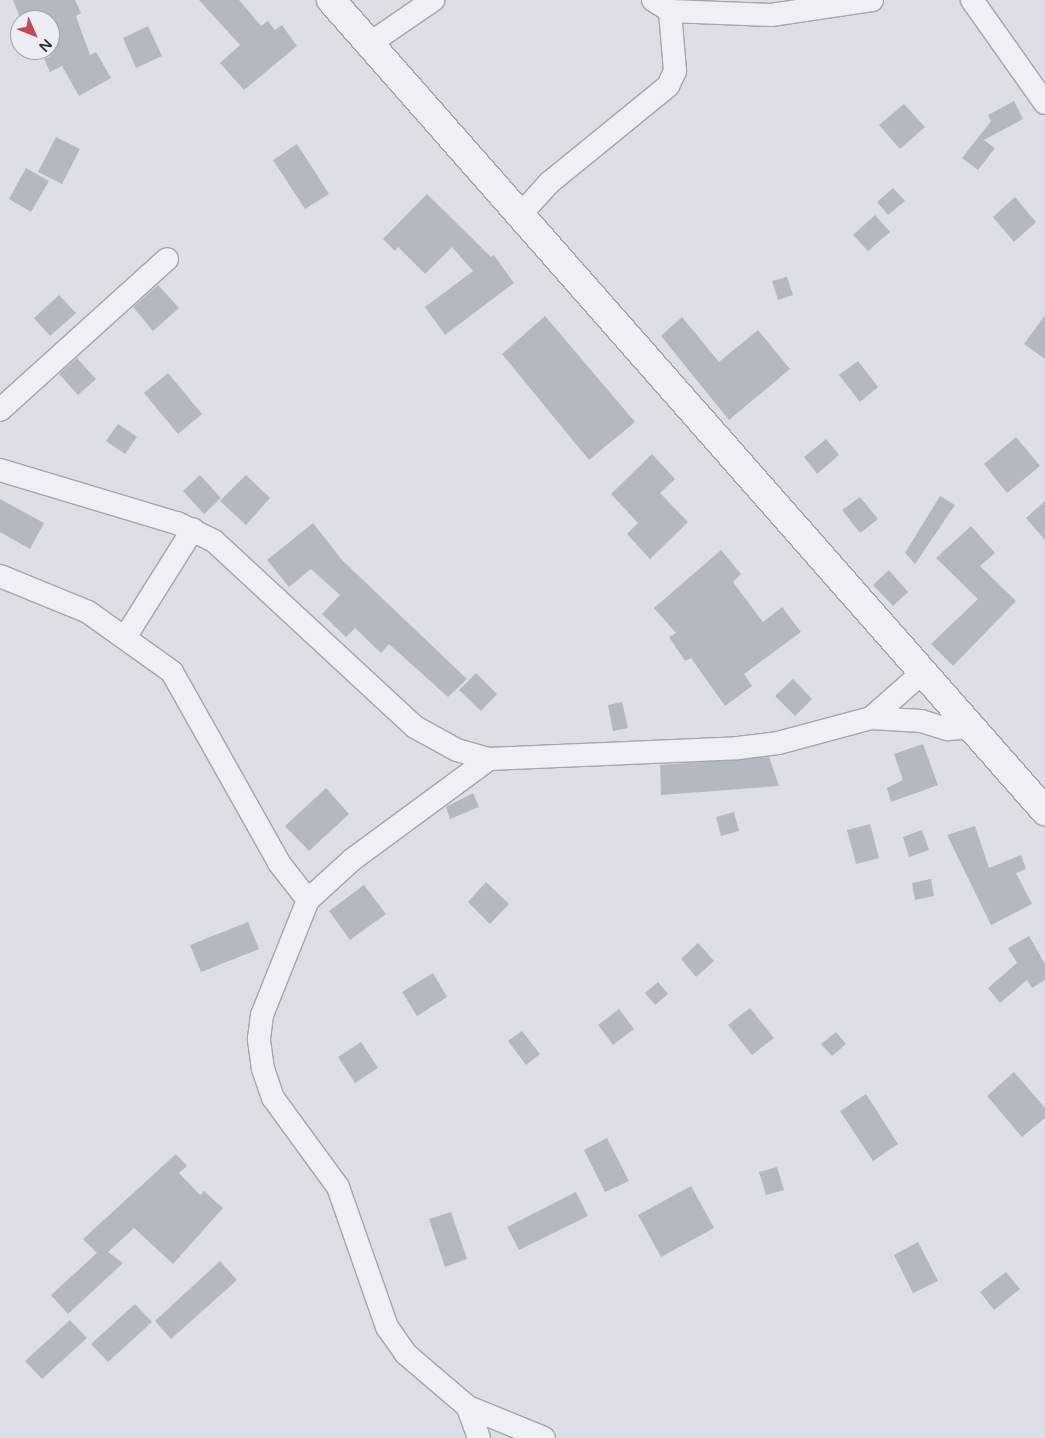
<!DOCTYPE html>
<style>
body{margin:0}
#map{position:relative;width:1045px;height:1438px;overflow:hidden;background:#dcdfe5;font-family:"Varela Round",sans-serif}
div>[style]{position:absolute}
.building>*{inset:0;background:#b4b8c1}
.roads{filter:drop-shadow(1px 0 #a2a6ae) drop-shadow(-1px 0 #a2a6ae) drop-shadow(0 1px #a2a6ae) drop-shadow(0 -1px #a2a6ae)}
.minor>*{height:22px;margin:-11px;padding:0 11px;transform-origin:11px;border-radius:11px;background:#eef0f4}
.tertiary>*{height:28px;margin:-14px;padding:0 14px;transform-origin:14px;border-radius:14px;background:#eef0f4}
span{translate:-50% -50%;white-space:nowrap;text-align:center;line-height:1.15;-webkit-text-stroke:4px #ebeef3;paint-order:stroke}
.north{position:absolute;left:10px;top:10px;width:50px;height:50px;box-sizing:border-box;background:#ebeef3;border:1px solid #9da1a9;border-radius:50%;rotate:134deg;font-size:14px;font-weight:700;line-height:20px;text-align:center;color:#272d3a}
.north::after{content:'';display:block;margin:auto;width:18px;height:22px;background:#c44755;clip-path:polygon(50% 0,100% 100%,50% 72%,0 100%)}
</style>
<div id="map">
<div class="building">
<i style="clip-path:polygon(13px 0,75px 0,81px 13px,76px 16px,90px 55px,96px 52px,111px 78px,79px 96px,62px 66px,50px 72px,44px 59px,50px 56px,50px 20px,21px 20px)"></i>
<i style="clip-path:polygon(199px 0,239px 0,261px 26px,268px 21px,275px 30px,282px 25px,297px 46px,244px 90px,220px 63px,240px 45px)"></i>
<i style="clip-path:polygon(148px 26px,162px 56px,136px 68px,123px 38px)"></i>
<i style="clip-path:polygon(1014px 101px,1023px 119px,984px 140px,995px 148px,978px 170px,962px 158px,991px 121px,988px 115px)"></i>
<i style="clip-path:polygon(904px 104px,925px 127px,900px 149px,879px 125px)"></i>
<i style="clip-path:polygon(56px 137px,80px 149px,62px 184px,38px 172px)"></i>
<i style="clip-path:polygon(297px 144px,329px 194px,305px 209px,273px 160px)"></i>
<i style="clip-path:polygon(26px 168px,49px 181px,31px 212px,9px 199px)"></i>
<i style="clip-path:polygon(893px 188px,905px 201px,888px 215px,877px 202px)"></i>
<i style="clip-path:polygon(427px 194px,491px 257px,494px 255px,514px 283px,445px 335px,425px 307px,473px 271px,452px 247px,425px 274px,398px 247px,395px 251px,383px 239px)"></i>
<i style="clip-path:polygon(1015px 197px,1036px 222px,1014px 242px,993px 217px)"></i>
<i style="clip-path:polygon(875px 215px,890px 232px,868px 251px,853px 235px)"></i>
<i style="clip-path:polygon(787px 277px,793px 295px,778px 300px,772px 281px)"></i>
<i style="clip-path:polygon(158px 285px,179px 308px,153px 331px,133px 307px)"></i>
<i style="clip-path:polygon(59px 295px,76px 313px,50px 336px,34px 318px)"></i>
<i style="clip-path:polygon(1045px 315px,1045px 359px,1024px 344px)"></i>
<i style="clip-path:polygon(545px 316px,635px 422px,589px 460px,502px 354px)"></i>
<i style="clip-path:polygon(682px 317px,719px 362px,758px 330px,790px 369px,729px 420px,661px 336px)"></i>
<i style="clip-path:polygon(77px 358px,96px 379px,78px 395px,59px 374px)"></i>
<i style="clip-path:polygon(858px 361px,878px 387px,860px 402px,839px 375px)"></i>
<i style="clip-path:polygon(168px 373px,202px 414px,178px 434px,144px 393px)"></i>
<i style="clip-path:polygon(118px 424px,137px 437px,125px 454px,106px 441px)"></i>
<i style="clip-path:polygon(1016px 437px,1040px 466px,1007px 493px,984px 464px)"></i>
<i style="clip-path:polygon(826px 439px,839px 455px,817px 474px,804px 457px)"></i>
<i style="clip-path:polygon(652px 454px,675px 479px,660px 493px,688px 522px,650px 559px,627px 534px,638px 523px,611px 494px)"></i>
<i style="clip-path:polygon(200px 475px,221px 498px,204px 514px,183px 491px)"></i>
<i style="clip-path:polygon(246px 475px,270px 498px,246px 525px,220px 501px)"></i>
<i style="clip-path:polygon(940px 496px,955px 505px,915px 564px,905px 553px)"></i>
<i style="clip-path:polygon(860px 497px,878px 519px,860px 533px,842px 510px)"></i>
<i style="clip-path:polygon(0 499px,44px 523px,30px 549px,0 532px)"></i>
<i style="clip-path:polygon(1045px 501px,1045px 540px,1026px 518px)"></i>
<i style="clip-path:polygon(313px 523px,342px 560px,467px 679px,448px 697px,389px 644px,381px 653px,355px 628px,346px 637px,322px 614px,340px 595px,311px 569px,289px 587px,267px 560px)"></i>
<i style="clip-path:polygon(971px 526px,995px 553px,980px 566px,1016px 601px,953px 666px,931px 644px,978px 599px,936px 558px)"></i>
<i style="clip-path:polygon(721px 550px,741px 574px,733px 582px,763px 622px,782px 607px,801px 632px,744px 674px,752px 686px,725px 706px,691px 658px,685px 661px,669px 637px,676px 633px,654px 608px)"></i>
<i style="clip-path:polygon(889px 570px,908px 592px,893px 606px,873px 585px)"></i>
<i style="clip-path:polygon(476px 673px,497px 694px,481px 711px,459px 690px)"></i>
<i style="clip-path:polygon(793px 679px,812px 699px,795px 716px,775px 696px)"></i>
<i style="clip-path:polygon(622px 702px,628px 728px,613px 731px,608px 705px)"></i>
<i style="clip-path:polygon(923px 744px,938px 785px,891px 802px,887px 788px,903px 780px,894px 754px)"></i>
<i style="clip-path:polygon(769px 757px,779px 786px,661px 795px,660px 765px)"></i>
<i style="clip-path:polygon(326px 788px,349px 814px,309px 851px,285px 826px)"></i>
<i style="clip-path:polygon(473px 793px,479px 807px,450px 819px,446px 807px)"></i>
<i style="clip-path:polygon(734px 812px,739px 831px,721px 836px,716px 817px)"></i>
<i style="clip-path:polygon(870px 824px,879px 858px,856px 864px,847px 830px)"></i>
<i style="clip-path:polygon(975px 826px,989px 868px,1021px 855px,1026px 869px,1016px 873px,1032px 904px,991px 925px,947px 835px)"></i>
<i style="clip-path:polygon(922px 830px,929px 850px,909px 857px,903px 837px)"></i>
<i style="clip-path:polygon(931px 879px,934px 896px,915px 900px,912px 883px)"></i>
<i style="clip-path:polygon(486px 882px,509px 904px,490px 924px,468px 902px)"></i>
<i style="clip-path:polygon(364px 885px,386px 914px,350px 940px,329px 911px)"></i>
<i style="clip-path:polygon(248px 922px,259px 949px,201px 972px,190px 945px)"></i>
<i style="clip-path:polygon(1029px 936px,1045px 964px,1045px 980px,1032px 988px,1027px 980px,1000px 1003px,988px 988px,1017px 963px,1008px 948px)"></i>
<i style="clip-path:polygon(698px 943px,714px 961px,696px 977px,681px 959px)"></i>
<i style="clip-path:polygon(433px 973px,447px 997px,417px 1016px,402px 992px)"></i>
<i style="clip-path:polygon(658px 982px,668px 994px,655px 1005px,645px 993px)"></i>
<i style="clip-path:polygon(750px 1008px,774px 1038px,752px 1055px,728px 1025px)"></i>
<i style="clip-path:polygon(619px 1009px,634px 1029px,613px 1045px,598px 1025px)"></i>
<i style="clip-path:polygon(522px 1031px,540px 1054px,526px 1065px,508px 1041px)"></i>
<i style="clip-path:polygon(836px 1032px,846px 1044px,832px 1056px,821px 1044px)"></i>
<i style="clip-path:polygon(361px 1042px,378px 1068px,355px 1083px,338px 1057px)"></i>
<i style="clip-path:polygon(1014px 1072px,1045px 1108px,1045px 1118px,1022px 1137px,987px 1096px)"></i>
<i style="clip-path:polygon(866px 1094px,898px 1144px,873px 1161px,840px 1111px)"></i>
<i style="clip-path:polygon(607px 1138px,629px 1181px,605px 1192px,584px 1150px)"></i>
<i style="clip-path:polygon(176px 1154px,187px 1166px,179px 1173px,200px 1195px,204px 1191px,223px 1208px,173px 1264px,134px 1228px,108px 1252px,123px 1263px,68px 1314px,51px 1295px,97px 1253px,83px 1239px)"></i>
<i style="clip-path:polygon(777px 1167px,784px 1190px,766px 1195px,759px 1172px)"></i>
<i style="clip-path:polygon(691px 1186px,714px 1228px,661px 1257px,638px 1215px)"></i>
<i style="clip-path:polygon(576px 1192px,588px 1216px,519px 1250px,507px 1227px)"></i>
<i style="clip-path:polygon(451px 1212px,467px 1259px,445px 1267px,429px 1219px)"></i>
<i style="clip-path:polygon(918px 1242px,938px 1281px,913px 1293px,894px 1255px)"></i>
<i style="clip-path:polygon(220px 1261px,237px 1280px,171px 1339px,155px 1321px)"></i>
<i style="clip-path:polygon(1006px 1272px,1020px 1289px,994px 1310px,980px 1292px)"></i>
<i style="clip-path:polygon(135px 1304px,152px 1322px,108px 1362px,91px 1344px)"></i>
<i style="clip-path:polygon(70px 1320px,87px 1338px,42px 1379px,25px 1361px)"></i>
</div>
<div class="roads">
<div class="minor">
<i style="left:653px;top:0;width:20px;rotate:33deg"></i>
<i style="left:670px;top:11px;width:101px;rotate:2.3deg"></i>
<i style="left:771px;top:15px;width:102px;rotate:-8.4deg"></i>
<i style="left:972px;top:0;width:126px;rotate:54.7deg"></i>
<i style="left:369px;top:44px;width:78px;rotate:-34.5deg"></i>
<i style="left:521px;top:214px;width:42px;rotate:-47.9deg"></i>
<i style="left:549px;top:183px;width:154px;rotate:-39.2deg"></i>
<i style="left:668px;top:86px;width:17px;rotate:-65deg"></i>
<i style="left:675px;top:71px;width:60px;rotate:-94.8deg"></i>
<i style="left:0;top:410px;width:225px;rotate:-42.1deg"></i>
<i style="left:0;top:470px;width:185px;rotate:16.7deg"></i>
<i style="left:177px;top:523px;width:41px;rotate:25.9deg"></i>
<i style="left:214px;top:541px;width:274px;rotate:42.8deg"></i>
<i style="left:415px;top:727px;width:48px;rotate:28.7deg"></i>
<i style="left:457px;top:750px;width:33px;rotate:16deg"></i>
<i style="left:489px;top:759px;width:249px;rotate:-2.5deg"></i>
<i style="left:738px;top:748px;width:40px;rotate:-7.1deg"></i>
<i style="left:778px;top:743px;width:96px;rotate:-15deg"></i>
<i style="left:871px;top:718px;width:50px;rotate:3.4deg"></i>
<i style="left:921px;top:721px;width:28px;rotate:17deg"></i>
<i style="left:948px;top:729px;width:27px;rotate:-4deg"></i>
<i style="left:0;top:576px;width:95px;rotate:22.2deg"></i>
<i style="left:88px;top:612px;width:103px;rotate:35.5deg"></i>
<i style="left:172px;top:672px;width:219px;rotate:60.7deg"></i>
<i style="left:279px;top:863px;width:47px;rotate:51.9deg"></i>
<i style="left:126px;top:636px;width:126px;rotate:-57.9deg"></i>
<i style="left:871px;top:718px;width:68px;rotate:-41.4deg"></i>
<i style="left:468px;top:1407px;width:82px;rotate:22.2deg"></i>
<i style="left:479px;top:1438px;width:33px;rotate:-110deg"></i>
<i style="left:468px;top:1407px;width:82px;rotate:-139.5deg"></i>
<i style="left:406px;top:1354px;width:33px;rotate:-125deg"></i>
<i style="left:387px;top:1327px;width:148px;rotate:-109.3deg"></i>
<i style="left:338px;top:1187px;width:110px;rotate:-126.1deg"></i>
<i style="left:273px;top:1098px;width:31px;rotate:-109deg"></i>
<i style="left:263px;top:1069px;width:30px;rotate:-98deg"></i>
<i style="left:259px;top:1039px;width:24px;rotate:-83deg"></i>
<i style="left:262px;top:1015px;width:124px;rotate:-68.2deg"></i>
<i style="left:308px;top:900px;width:61px;rotate:-42.3deg"></i>
<i style="left:353px;top:859px;width:169px;rotate:-36.3deg"></i>
</div>
<div class="tertiary">
<i style="left:331px;top:0;width:1081px;rotate:48.64deg"></i>
</div>
</div>
<div class="north">N</div>
</div>
